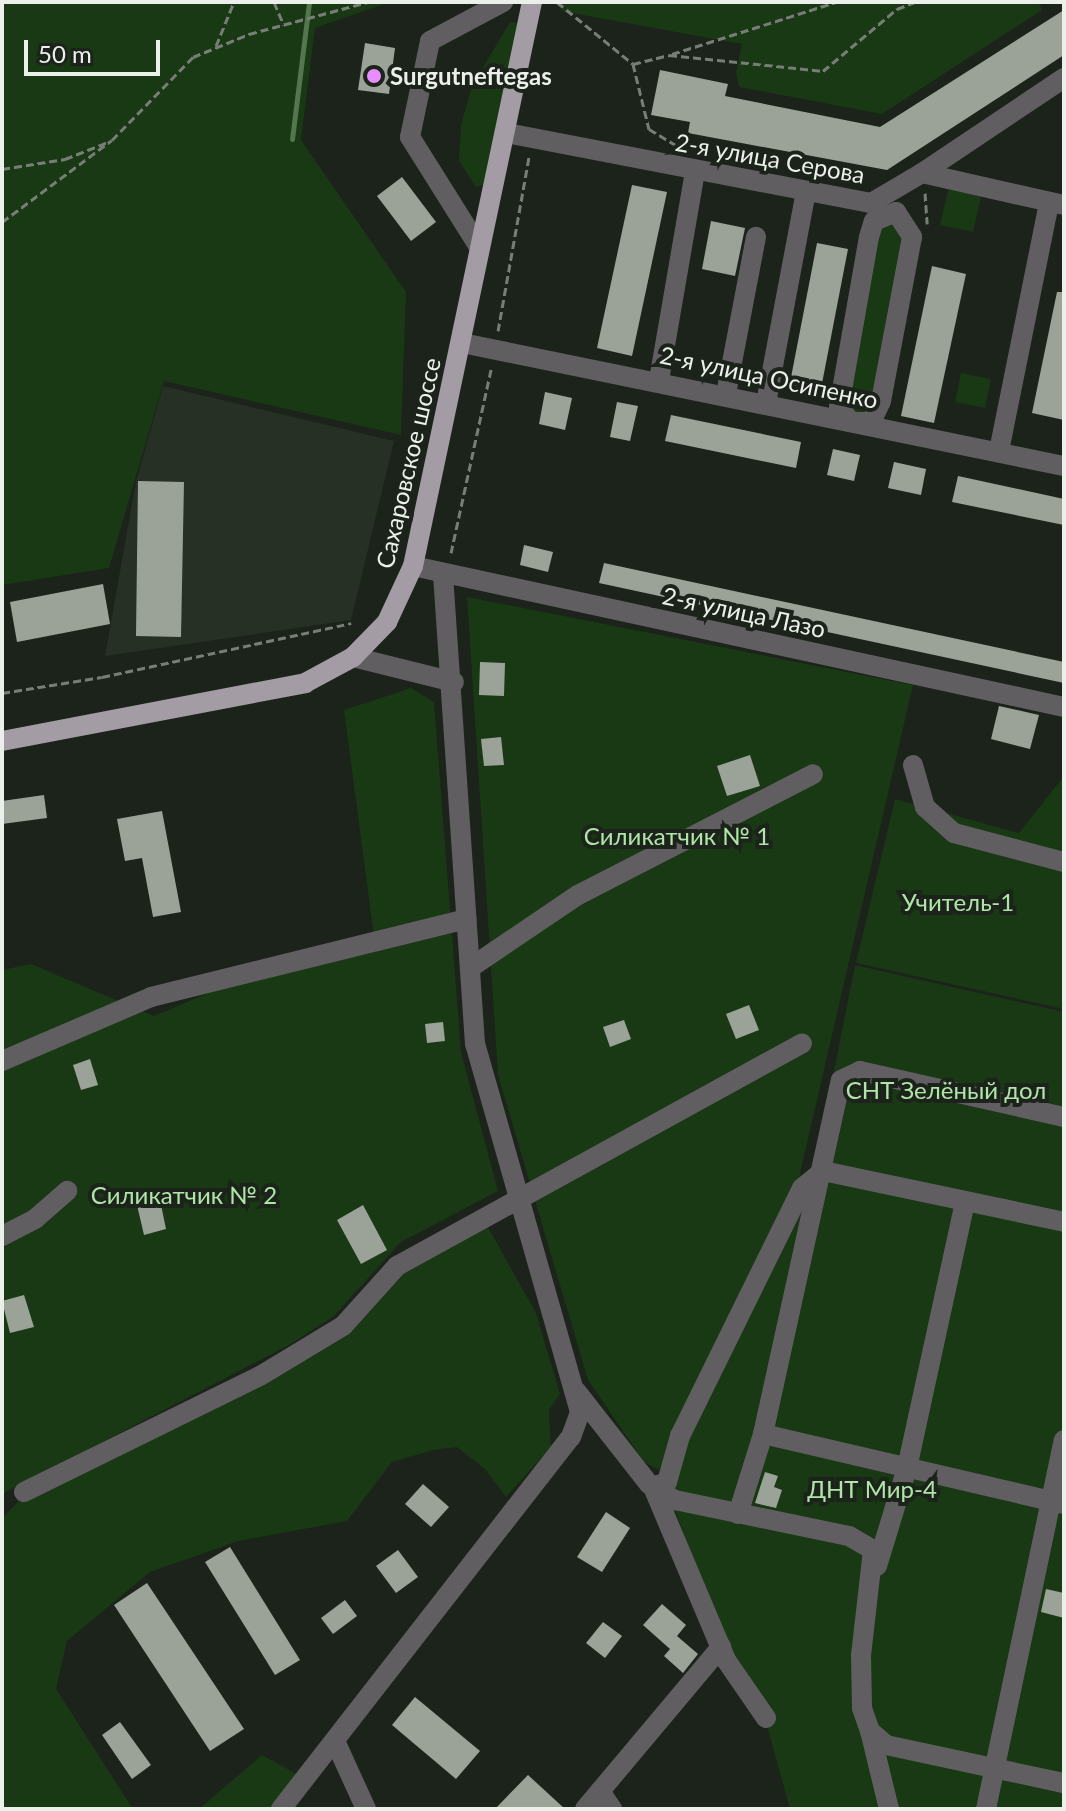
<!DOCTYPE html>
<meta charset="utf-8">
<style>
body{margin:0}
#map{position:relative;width:1066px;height:1811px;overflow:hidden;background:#1c231b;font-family:Lato,sans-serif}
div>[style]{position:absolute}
.built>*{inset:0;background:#263024}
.green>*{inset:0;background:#193814}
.stream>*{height:5px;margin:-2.5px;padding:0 2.5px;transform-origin:2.5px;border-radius:2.5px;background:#54764f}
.building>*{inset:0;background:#9ba399}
.path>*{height:3px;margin-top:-1.5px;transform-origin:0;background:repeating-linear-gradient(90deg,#787d77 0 8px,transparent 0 12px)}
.minor>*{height:20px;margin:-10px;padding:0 10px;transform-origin:10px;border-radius:10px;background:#615e62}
.major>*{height:20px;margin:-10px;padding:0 10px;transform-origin:10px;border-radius:10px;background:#a39ca4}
.dots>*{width:22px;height:22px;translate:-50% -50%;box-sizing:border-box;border:4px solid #1c231b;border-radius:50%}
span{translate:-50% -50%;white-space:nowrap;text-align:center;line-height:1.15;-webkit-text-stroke:8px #1c231b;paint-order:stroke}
.poi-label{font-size:24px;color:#ecf0eb;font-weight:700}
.left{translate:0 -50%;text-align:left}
.street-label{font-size:24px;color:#ecf0eb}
.park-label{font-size:24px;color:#afe5a7}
.frame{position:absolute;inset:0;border:4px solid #ecf0eb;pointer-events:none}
.scale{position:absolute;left:24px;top:40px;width:136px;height:36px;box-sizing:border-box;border:4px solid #ecf0eb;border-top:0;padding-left:10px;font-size:24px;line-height:28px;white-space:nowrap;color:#ecf0eb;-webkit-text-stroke:6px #1c231b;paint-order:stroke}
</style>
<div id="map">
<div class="built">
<i style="clip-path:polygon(163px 386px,394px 441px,351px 620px,105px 656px,136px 481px)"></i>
</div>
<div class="green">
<i style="clip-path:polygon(2px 2px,390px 2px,315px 28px,301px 140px,406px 292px,401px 435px,164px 381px,109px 568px,2px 585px)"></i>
<i style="clip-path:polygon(562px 2px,1039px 2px,1042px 10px,882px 114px,739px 87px,736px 72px,742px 44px,561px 11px)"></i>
<i style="clip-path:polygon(510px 22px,518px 23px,486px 184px,476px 187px,459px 161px,461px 125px,472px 86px)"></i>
<i style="clip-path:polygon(949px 186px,982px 193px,973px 232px,940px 225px)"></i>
<i style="clip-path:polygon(892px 219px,909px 230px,877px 415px,854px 419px,840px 396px,869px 237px)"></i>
<i style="clip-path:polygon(961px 373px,991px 379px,985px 408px,955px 402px)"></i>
<i style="clip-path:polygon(467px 597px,913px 685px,799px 1178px,659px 1470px,644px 1462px,588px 1380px,498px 1075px)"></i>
<i style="clip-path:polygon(411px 688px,434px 702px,461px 1052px,498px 1191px,401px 1242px,334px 1316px,289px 1345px,2px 1494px,2px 970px,31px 964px,154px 1016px,234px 982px,376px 952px,344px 710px)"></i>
<i style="clip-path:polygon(1064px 776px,1064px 1009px,856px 963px,895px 799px,1019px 833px)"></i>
<i style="clip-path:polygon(855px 965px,1064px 1012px,1064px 1218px,815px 1166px)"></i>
<i style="clip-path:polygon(816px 1172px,1064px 1227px,1064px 1809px,790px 1809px,768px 1729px,726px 1646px,663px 1478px)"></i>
<i style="clip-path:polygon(488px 1227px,536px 1313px,560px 1394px,549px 1410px,551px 1447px,506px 1497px,485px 1469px,457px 1447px,433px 1450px,392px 1462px,347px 1521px,238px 1541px,150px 1572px,67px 1641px,56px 1689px,133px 1809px,2px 1809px,2px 1518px,22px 1498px,343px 1326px,397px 1266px)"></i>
<i style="clip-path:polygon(262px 1755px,297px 1774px,269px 1809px,199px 1809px)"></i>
</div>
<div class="stream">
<i style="left:292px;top:139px;width:138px;rotate:-82.9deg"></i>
</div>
<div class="building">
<i style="clip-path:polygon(1064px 10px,1064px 55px,887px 170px,688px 133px,690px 122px,651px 115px,660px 70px,728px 84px,725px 96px,880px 127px)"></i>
<i style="clip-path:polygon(365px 43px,395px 48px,389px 94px,358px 90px)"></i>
<i style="clip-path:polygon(402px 177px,436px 222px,411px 241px,377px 196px)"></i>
<i style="clip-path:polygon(632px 185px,667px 192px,632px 356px,597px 348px)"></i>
<i style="clip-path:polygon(711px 221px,745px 228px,735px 276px,702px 269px)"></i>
<i style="clip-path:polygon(817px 243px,848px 249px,819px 399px,788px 393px)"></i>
<i style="clip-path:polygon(932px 266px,966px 274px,934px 423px,901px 416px)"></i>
<i style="clip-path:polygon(1057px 292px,1064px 292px,1064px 420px,1032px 413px)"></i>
<i style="clip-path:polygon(545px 392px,572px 398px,565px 430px,539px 424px)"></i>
<i style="clip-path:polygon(617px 402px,638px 406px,630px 441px,610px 437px)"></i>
<i style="clip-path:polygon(671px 415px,801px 442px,796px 468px,665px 441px)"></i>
<i style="clip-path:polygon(833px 449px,860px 455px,854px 481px,827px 475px)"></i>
<i style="clip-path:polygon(894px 462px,926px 469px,921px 495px,888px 488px)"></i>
<i style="clip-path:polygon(958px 476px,1064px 499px,1064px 525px,952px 502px)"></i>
<i style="clip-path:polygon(138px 481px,184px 482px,181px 637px,136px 636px)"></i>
<i style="clip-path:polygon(524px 545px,553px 552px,548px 572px,520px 565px)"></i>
<i style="clip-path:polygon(604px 563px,1064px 662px,1064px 683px,599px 583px)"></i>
<i style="clip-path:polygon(103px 584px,110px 624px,17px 642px,10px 602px)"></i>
<i style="clip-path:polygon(480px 662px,505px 663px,504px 696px,479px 695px)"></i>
<i style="clip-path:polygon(999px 706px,1039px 715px,1030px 749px,991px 739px)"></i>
<i style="clip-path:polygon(501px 737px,504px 765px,484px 766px,481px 739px)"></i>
<i style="clip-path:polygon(750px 755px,760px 786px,727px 796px,717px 766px)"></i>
<i style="clip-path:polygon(44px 795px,47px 818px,2px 824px,2px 801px)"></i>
<i style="clip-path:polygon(162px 811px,181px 912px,153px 917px,142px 858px,125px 861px,117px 819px)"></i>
<i style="clip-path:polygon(749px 1005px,759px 1030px,736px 1039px,726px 1014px)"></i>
<i style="clip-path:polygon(624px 1020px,631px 1039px,610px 1047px,603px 1027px)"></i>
<i style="clip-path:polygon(443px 1022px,445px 1041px,427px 1043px,425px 1024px)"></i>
<i style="clip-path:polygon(90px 1059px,98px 1085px,81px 1090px,73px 1065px)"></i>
<i style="clip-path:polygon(160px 1200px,166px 1229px,144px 1235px,137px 1205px)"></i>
<i style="clip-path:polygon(363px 1205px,387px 1250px,361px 1264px,337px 1220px)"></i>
<i style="clip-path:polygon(24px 1295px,34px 1327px,10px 1333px,2px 1301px)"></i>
<i style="clip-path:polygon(765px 1472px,778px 1476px,774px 1487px,782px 1490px,776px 1508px,755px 1503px)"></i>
<i style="clip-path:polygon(423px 1484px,449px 1507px,431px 1527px,405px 1504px)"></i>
<i style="clip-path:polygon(606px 1512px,630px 1528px,602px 1572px,577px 1557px)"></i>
<i style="clip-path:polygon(230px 1547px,300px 1660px,275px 1675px,205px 1562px)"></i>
<i style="clip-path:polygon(398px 1550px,418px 1577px,396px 1593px,376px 1566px)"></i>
<i style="clip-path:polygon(147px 1583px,244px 1729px,210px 1751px,114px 1605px)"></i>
<i style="clip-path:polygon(1046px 1589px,1064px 1593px,1064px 1618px,1041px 1612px)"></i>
<i style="clip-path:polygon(345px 1600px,357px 1616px,333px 1634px,321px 1618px)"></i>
<i style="clip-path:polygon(662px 1604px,686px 1625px,677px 1636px,698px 1654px,683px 1673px,664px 1656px,670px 1649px,643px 1625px)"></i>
<i style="clip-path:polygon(603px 1622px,622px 1636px,605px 1658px,586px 1643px)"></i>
<i style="clip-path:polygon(415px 1697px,480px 1751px,456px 1779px,392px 1725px)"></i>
<i style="clip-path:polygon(120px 1722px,151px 1765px,132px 1779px,102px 1735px)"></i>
<i style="clip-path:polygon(528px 1775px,565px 1809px,495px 1809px)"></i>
</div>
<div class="path">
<i style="left:274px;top:2px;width:25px;rotate:67deg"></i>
<i style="left:557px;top:2px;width:98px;rotate:39.2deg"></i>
<i style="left:633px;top:64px;width:67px;rotate:76.2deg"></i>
<i style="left:649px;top:129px;width:37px;rotate:31deg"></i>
<i style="left:216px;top:46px;width:48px;rotate:-67.8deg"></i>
<i style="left:672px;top:54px;width:172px;rotate:-17.6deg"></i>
<i style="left:633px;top:64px;width:37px;rotate:-14deg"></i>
<i style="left:669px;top:55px;width:155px;rotate:5.9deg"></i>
<i style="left:823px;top:71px;width:97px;rotate:-40deg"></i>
<i style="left:897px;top:9px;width:19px;rotate:-21deg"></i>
<i style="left:2px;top:169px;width:64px;rotate:-9deg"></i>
<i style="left:65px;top:159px;width:46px;rotate:-21.6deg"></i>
<i style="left:925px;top:193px;width:31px;rotate:86deg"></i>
<i style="left:2px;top:222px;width:137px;rotate:-36.7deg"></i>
<i style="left:112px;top:140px;width:116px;rotate:-45.7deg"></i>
<i style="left:193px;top:57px;width:61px;rotate:-22.3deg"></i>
<i style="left:249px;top:34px;width:123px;rotate:-15.1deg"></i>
<i style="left:498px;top:331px;width:177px;rotate:-79.9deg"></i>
<i style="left:451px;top:553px;width:188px;rotate:-77.7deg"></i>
<i style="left:2px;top:693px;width:101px;rotate:-9.1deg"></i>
<i style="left:102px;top:677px;width:255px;rotate:-12.2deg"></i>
</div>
<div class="minor">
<i style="left:507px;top:133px;width:371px;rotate:10.9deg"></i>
<i style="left:871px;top:203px;width:59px;rotate:-30.5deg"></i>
<i style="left:922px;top:173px;width:146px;rotate:12.7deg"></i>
<i style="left:922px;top:173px;width:171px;rotate:-33.8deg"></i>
<i style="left:896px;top:212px;width:30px;rotate:57deg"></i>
<i style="left:912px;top:237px;width:167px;rotate:100.7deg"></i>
<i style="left:881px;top:401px;width:23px;rotate:115deg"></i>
<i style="left:871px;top:422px;width:20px;rotate:180deg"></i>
<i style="left:851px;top:422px;width:19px;rotate:-129deg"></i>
<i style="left:839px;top:407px;width:173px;rotate:-80deg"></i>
<i style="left:869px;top:237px;width:17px;rotate:-73deg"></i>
<i style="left:874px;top:221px;width:24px;rotate:-22deg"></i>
<i style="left:479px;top:247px;width:130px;rotate:-122.1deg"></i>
<i style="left:410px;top:137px;width:98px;rotate:-78.2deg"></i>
<i style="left:430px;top:41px;width:83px;rotate:-28.1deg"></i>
<i style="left:462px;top:343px;width:614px;rotate:11.55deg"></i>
<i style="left:659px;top:380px;width:212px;rotate:-80.2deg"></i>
<i style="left:726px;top:394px;width:160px;rotate:-79.2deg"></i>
<i style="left:766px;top:403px;width:215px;rotate:-79.3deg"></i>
<i style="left:999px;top:451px;width:254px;rotate:-78.6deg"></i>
<i style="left:413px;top:566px;width:666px;rotate:12.22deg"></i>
<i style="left:353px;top:657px;width:104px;rotate:13.9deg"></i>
<i style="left:913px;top:765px;width:44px;rotate:74.1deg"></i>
<i style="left:925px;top:807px;width:39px;rotate:42deg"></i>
<i style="left:954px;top:833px;width:114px;rotate:14.8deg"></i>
<i style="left:470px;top:968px;width:130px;rotate:-34.1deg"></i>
<i style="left:578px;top:895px;width:264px;rotate:-27.2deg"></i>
<i style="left:2px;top:1061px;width:162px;rotate:-23.2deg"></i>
<i style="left:151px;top:997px;width:325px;rotate:-13.9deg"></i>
<i style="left:2px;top:1236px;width:37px;rotate:-27deg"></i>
<i style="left:35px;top:1219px;width:43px;rotate:-41.2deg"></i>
<i style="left:576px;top:1391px;width:118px;rotate:51.9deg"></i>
<i style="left:649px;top:1484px;width:31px;rotate:32deg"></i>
<i style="left:675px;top:1500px;width:178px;rotate:11.7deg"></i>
<i style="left:849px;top:1536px;width:28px;rotate:30deg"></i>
<i style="left:873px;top:1550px;width:106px;rotate:96.5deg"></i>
<i style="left:861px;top:1655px;width:53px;rotate:88.9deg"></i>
<i style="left:862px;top:1708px;width:24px;rotate:71deg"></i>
<i style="left:870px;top:1731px;width:21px;rotate:41deg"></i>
<i style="left:886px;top:1745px;width:182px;rotate:12.1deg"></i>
<i style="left:763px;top:1434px;width:309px;rotate:13.1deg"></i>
<i style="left:24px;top:1492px;width:263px;rotate:-26.2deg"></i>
<i style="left:260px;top:1376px;width:97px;rotate:-31.1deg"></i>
<i style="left:343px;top:1326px;width:81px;rotate:-48deg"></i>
<i style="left:397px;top:1266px;width:462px;rotate:-28.8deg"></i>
<i style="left:738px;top:1514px;width:84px;rotate:-72.6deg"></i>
<i style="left:763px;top:1434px;width:362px;rotate:-77.6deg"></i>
<i style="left:841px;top:1080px;width:21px;rotate:-25deg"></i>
<i style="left:860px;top:1071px;width:209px;rotate:12.7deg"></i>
<i style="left:877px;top:1566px;width:102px;rotate:-73deg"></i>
<i style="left:907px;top:1468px;width:273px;rotate:-77.7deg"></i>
<i style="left:766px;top:1718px;width:70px;rotate:-124.6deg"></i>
<i style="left:726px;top:1660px;width:188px;rotate:-112.9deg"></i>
<i style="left:653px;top:1487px;width:15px;rotate:-20deg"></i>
<i style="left:667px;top:1482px;width:48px;rotate:-74.2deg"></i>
<i style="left:680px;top:1436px;width:276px;rotate:-63.8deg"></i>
<i style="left:802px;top:1188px;width:27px;rotate:-39deg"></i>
<i style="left:823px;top:1171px;width:246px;rotate:11.9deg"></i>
<i style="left:870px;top:1731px;width:80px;rotate:76.3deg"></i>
<i style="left:335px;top:1741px;width:75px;rotate:65.5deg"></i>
<i style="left:600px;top:1791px;width:22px;rotate:56deg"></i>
<i style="left:281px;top:1809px;width:472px;rotate:-52.1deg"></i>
<i style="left:571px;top:1437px;width:27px;rotate:-70deg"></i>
<i style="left:580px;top:1412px;width:383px;rotate:-105.9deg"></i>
<i style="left:475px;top:1044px;width:471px;rotate:-93.9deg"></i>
<i style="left:585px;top:1809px;width:212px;rotate:-50deg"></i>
<i style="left:986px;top:1809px;width:377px;rotate:-78.1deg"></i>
</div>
<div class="major">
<i style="left:2px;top:741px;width:309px;rotate:-10.8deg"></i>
<i style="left:305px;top:683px;width:55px;rotate:-28.4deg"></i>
<i style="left:353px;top:657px;width:49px;rotate:-45.8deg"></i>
<i style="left:387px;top:622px;width:62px;rotate:-65.1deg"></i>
<i style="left:413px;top:566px;width:576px;rotate:-78.09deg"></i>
</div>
<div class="dots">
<i style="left:374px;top:76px;background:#e98dfd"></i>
</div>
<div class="poi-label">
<span class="left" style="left:390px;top:76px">Surgutneftegas</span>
</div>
<div class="street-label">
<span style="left:770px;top:158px;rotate:10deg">2-я улица Серова</span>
<span style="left:769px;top:377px;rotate:12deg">2-я улица Осипенко</span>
<span style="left:408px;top:463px;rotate:-77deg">Сахаровское шоссе</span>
<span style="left:744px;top:612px;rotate:12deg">2-я улица Лазо</span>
</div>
<div class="park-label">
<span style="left:677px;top:836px">Силикатчик № 1</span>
<span style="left:958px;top:902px">Учитель-1</span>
<span style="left:946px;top:1090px">СНТ Зелёный дол</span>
<span style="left:184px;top:1195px">Силикатчик № 2</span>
<span style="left:872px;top:1489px">ДНТ Мир-4</span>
</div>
<div class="frame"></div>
<div class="scale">50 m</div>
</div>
